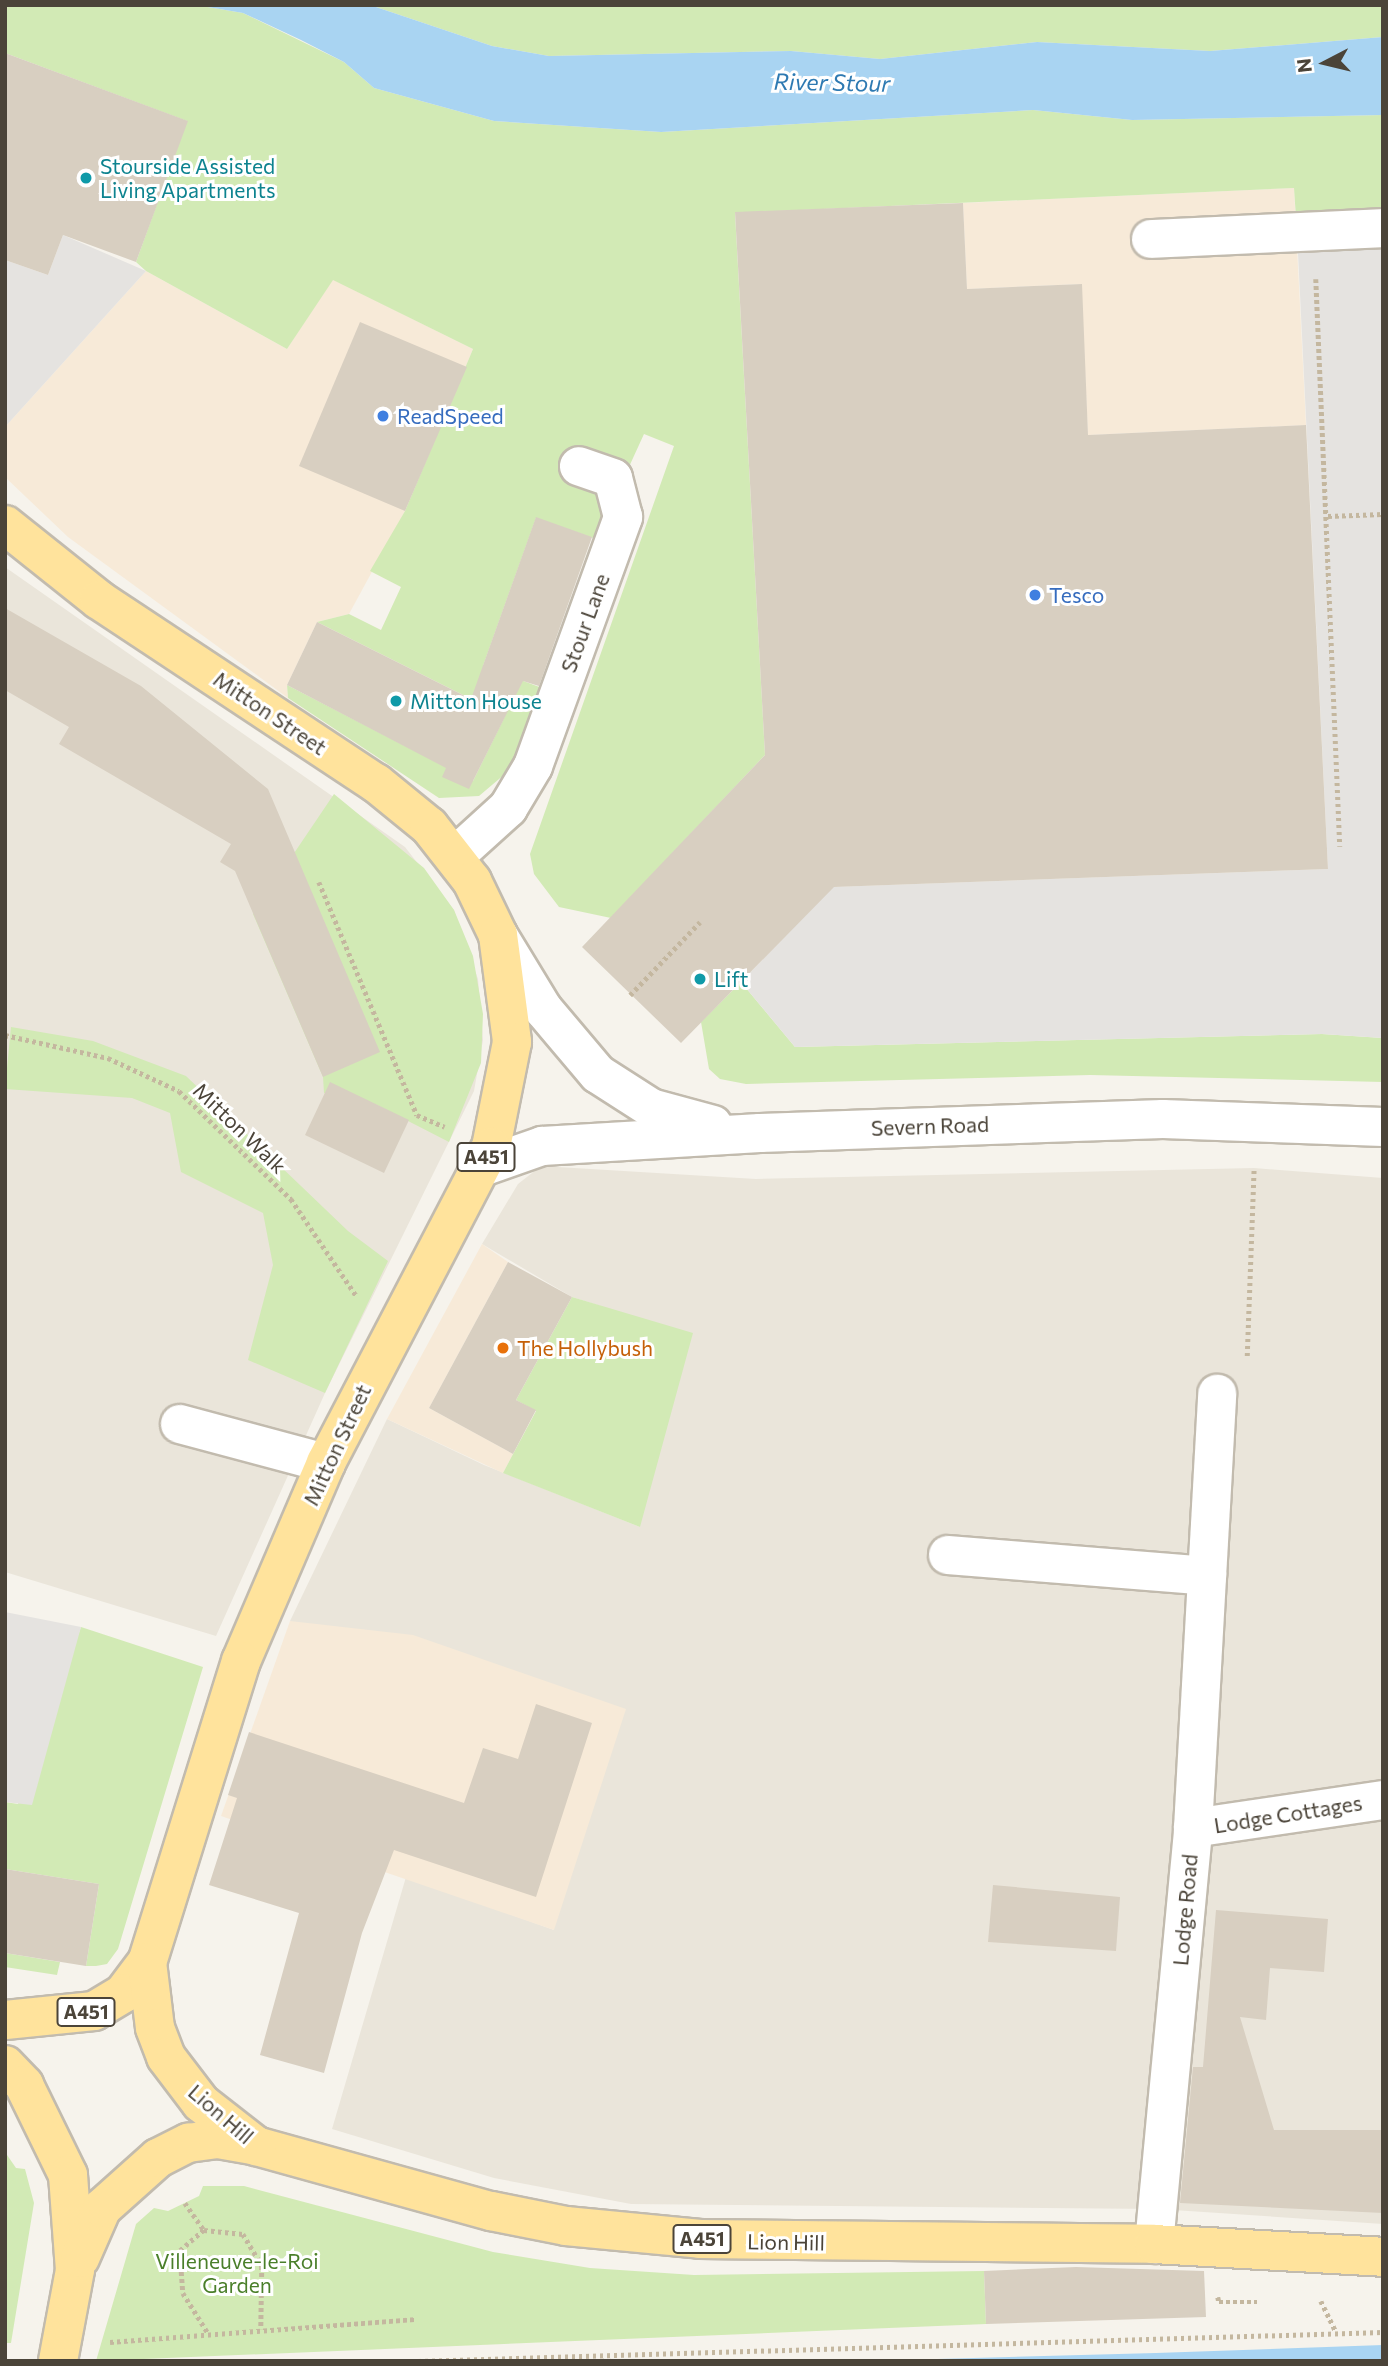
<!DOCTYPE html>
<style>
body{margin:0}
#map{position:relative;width:1388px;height:2366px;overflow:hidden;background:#f6f3ec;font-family:Commissioner,sans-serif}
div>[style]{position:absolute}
.residential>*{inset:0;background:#eae5da}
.commercial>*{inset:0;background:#f7ead8}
.green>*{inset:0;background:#d2eab5}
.parking>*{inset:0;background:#e5e3e0}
.water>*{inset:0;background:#a9d4f2}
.building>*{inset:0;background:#d8cfc1}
.path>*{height:4.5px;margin-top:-2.25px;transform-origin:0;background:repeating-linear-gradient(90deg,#c4b79f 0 3.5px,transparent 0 7px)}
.roads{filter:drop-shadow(2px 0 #c2bbae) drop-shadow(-2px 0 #c2bbae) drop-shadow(0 2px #c2bbae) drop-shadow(0 -2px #c2bbae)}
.minor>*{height:38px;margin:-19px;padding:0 19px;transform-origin:19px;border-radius:19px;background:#fff}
.major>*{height:38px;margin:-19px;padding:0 19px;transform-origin:19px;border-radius:19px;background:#ffe39c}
.dots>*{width:19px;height:19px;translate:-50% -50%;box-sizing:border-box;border:4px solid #fff;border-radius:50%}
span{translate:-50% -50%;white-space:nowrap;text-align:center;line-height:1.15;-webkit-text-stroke:6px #fff;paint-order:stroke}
.shield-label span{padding:2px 5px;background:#fff;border:2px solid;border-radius:5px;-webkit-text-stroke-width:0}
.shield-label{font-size:19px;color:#4b4439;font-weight:700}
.culture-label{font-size:21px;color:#0d838f}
.left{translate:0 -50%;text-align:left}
.shop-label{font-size:21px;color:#366cbe}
.street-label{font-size:21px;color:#4b4439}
.food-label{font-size:21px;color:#c56008}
.park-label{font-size:21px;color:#4a7f2a}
.water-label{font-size:23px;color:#2e7ab2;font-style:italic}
.frame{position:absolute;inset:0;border:7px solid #4b4439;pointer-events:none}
.north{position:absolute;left:1290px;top:28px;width:70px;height:70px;-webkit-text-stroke:5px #fff;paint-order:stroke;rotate:263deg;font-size:19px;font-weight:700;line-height:28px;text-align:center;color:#4b4439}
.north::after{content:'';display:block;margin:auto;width:24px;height:32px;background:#4b4439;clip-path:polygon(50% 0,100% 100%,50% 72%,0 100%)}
</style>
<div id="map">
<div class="residential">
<i style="clip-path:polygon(5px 567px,405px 847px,454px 910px,478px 979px,483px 1040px,474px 1091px,325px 1393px,216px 1636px,5px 1572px)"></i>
<i style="clip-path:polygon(541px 1166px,756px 1179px,1254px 1168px,1383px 1178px,1383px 2224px,1158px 2209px,631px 2204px,494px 2178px,332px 2129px,406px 1877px,554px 1930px,290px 1621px,387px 1419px,484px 1465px,640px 1527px,601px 1306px,572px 1297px,482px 1244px,518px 1184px)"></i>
</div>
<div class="commercial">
<i style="clip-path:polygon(1294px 188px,1306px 425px,1088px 435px,1081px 284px,967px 289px,963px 203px)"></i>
<i style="clip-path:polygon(146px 271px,287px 349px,332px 279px,473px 349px,405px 511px,349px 614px,317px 622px,287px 685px,288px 698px,68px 537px,5px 477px,5px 427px)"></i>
<i style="clip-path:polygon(482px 1244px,508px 1262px,429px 1408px,513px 1454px,503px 1473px,387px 1419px)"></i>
<i style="clip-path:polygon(290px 1621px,413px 1635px,626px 1709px,554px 1930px,221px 1816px)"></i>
</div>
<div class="green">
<i style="clip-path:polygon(5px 5px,196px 5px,243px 13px,344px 62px,374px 88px,494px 121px,661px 132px,1033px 110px,1132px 120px,1383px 115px,1383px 228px,1297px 233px,1294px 188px,735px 213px,765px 755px,611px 918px,559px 907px,534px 874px,530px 854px,674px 446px,644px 434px,596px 539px,536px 518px,483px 666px,542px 688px,511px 769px,479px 796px,439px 798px,288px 698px,287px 685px,473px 781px,505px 716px,317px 622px,349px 614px,381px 630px,401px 587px,370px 571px,405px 511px,473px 349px,333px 280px,287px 349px,146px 271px,136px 262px,187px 121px,5px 53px)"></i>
<i style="clip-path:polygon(370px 5px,1383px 5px,1383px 37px,1210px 51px,1037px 42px,880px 59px,791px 51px,549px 56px,492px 46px)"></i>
<i style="clip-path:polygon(334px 794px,424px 868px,454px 910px,473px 956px,483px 1014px,481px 1063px,449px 1142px,375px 1104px,370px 1115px,324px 1093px,323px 1077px,253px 914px)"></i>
<i style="clip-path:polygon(741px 982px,795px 1047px,1322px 1034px,1383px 1038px,1383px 1082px,1090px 1075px,746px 1084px,720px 1079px,709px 1069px,701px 1022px)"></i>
<i style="clip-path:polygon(11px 1027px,93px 1041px,186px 1076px,348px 1231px,388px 1261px,325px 1393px,248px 1360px,273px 1265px,263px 1213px,181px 1172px,170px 1113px,132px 1098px,5px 1089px)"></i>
<i style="clip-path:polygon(572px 1297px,693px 1333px,640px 1527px,503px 1473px,536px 1411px,516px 1400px)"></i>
<i style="clip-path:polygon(81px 1627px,203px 1667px,118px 1949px,107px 1964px,96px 1966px,86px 1966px,99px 1884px,5px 1869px,5px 1802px,18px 1804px)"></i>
<i style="clip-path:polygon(5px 1953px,60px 1962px,57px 1975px,5px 1967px)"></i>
<i style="clip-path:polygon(5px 2152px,16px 2168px,25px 2169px,34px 2203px,11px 2343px,5px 2343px)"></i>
<i style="clip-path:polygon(203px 2186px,244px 2186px,493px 2252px,590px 2268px,694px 2275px,984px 2271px,986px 2324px,96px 2361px,136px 2224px,154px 2208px,168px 2211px,199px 2196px)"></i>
</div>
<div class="parking">
<i style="clip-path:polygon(1383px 228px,1383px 1038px,1322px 1034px,795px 1047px,741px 982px,833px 887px,1328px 869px,1297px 233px)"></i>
<i style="clip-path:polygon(63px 235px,146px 271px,5px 427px,5px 260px,48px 275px)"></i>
<i style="clip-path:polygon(5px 1612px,81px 1627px,32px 1805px,5px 1802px)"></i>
</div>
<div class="water">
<i style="clip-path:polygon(196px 5px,370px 5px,492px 46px,549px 56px,791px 51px,880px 59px,1037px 42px,1210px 51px,1383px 37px,1383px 115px,1132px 120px,1033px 110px,661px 132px,494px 121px,374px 88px,344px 62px,301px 40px,243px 13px)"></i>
<i style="clip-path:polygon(1383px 2345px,1383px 2361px,865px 2361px,1156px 2353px)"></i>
</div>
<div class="building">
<i style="clip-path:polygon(5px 53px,188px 121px,136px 262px,63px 235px,48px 275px,5px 260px)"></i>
<i style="clip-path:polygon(963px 203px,967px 289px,1082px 284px,1088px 435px,1306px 425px,1328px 869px,834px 887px,681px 1043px,582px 947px,765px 755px,735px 212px)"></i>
<i style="clip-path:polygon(360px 322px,467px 367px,405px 511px,299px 466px)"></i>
<i style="clip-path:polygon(536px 517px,592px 537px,539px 686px,523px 681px,469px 789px,442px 777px,446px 768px,287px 685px,317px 622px,471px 699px)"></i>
<i style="clip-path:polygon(5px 608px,141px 686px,268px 789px,380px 1052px,323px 1077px,235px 871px,220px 862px,231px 844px,59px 744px,69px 727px,5px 690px)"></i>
<i style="clip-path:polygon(330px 1082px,409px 1120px,384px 1173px,305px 1135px)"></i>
<i style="clip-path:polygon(508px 1262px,572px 1297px,516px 1400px,536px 1410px,513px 1454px,429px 1408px)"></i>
<i style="clip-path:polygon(536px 1704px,592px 1723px,536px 1897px,394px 1850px,362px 1933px,324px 2073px,260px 2055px,299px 1913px,209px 1885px,237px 1798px,228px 1795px,249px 1732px,464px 1803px,483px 1748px,518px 1759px)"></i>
<i style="clip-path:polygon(5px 1869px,99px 1884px,86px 1966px,5px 1953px)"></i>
<i style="clip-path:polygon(993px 1885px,1120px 1897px,1116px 1951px,988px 1942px)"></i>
<i style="clip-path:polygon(1216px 1910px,1328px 1919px,1324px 1972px,1270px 1968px,1266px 2020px,1240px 2017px,1274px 2130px,1383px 2130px,1383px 2213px,1180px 2203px,1193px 2067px,1203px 2067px)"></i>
<i style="clip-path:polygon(1076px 2267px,1204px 2271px,1206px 2317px,986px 2324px,984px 2271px)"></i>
</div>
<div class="path">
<i style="left:1316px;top:279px;width:568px;rotate:87.58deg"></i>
<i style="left:1328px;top:516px;width:55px;rotate:-2.1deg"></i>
<i style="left:319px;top:882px;width:253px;rotate:67.2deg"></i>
<i style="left:417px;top:1115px;width:30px;rotate:23deg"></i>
<i style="left:630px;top:995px;width:101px;rotate:-46.2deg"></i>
<i style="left:5px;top:1035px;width:106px;rotate:12.6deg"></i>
<i style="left:108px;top:1058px;width:78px;rotate:24.9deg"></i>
<i style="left:179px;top:1091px;width:156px;rotate:44deg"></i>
<i style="left:291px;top:1199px;width:118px;rotate:56deg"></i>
<i style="left:1247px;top:1356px;width:187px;rotate:-87.9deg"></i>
<i style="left:185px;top:2203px;width:33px;rotate:55deg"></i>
<i style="left:204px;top:2230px;width:39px;rotate:6deg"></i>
<i style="left:243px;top:2234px;width:37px;rotate:59deg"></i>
<i style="left:262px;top:2266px;width:63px;rotate:90.9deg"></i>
<i style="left:204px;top:2230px;width:32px;rotate:139deg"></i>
<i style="left:180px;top:2251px;width:42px;rotate:85.9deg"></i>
<i style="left:183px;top:2293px;width:47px;rotate:58deg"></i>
<i style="left:1218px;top:2297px;width:5px;rotate:79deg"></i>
<i style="left:1219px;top:2302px;width:38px"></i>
<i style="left:1321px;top:2301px;width:34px;rotate:64deg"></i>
<i style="left:110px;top:2342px;width:305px;rotate:-4.3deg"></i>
<i style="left:418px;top:2361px;width:965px;rotate:-1.72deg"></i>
</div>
<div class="roads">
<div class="minor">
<i style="left:1151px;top:239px;width:232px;rotate:-2.7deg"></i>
<i style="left:455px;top:856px;width:72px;rotate:-42.2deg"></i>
<i style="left:508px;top:808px;width:49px;rotate:-59.2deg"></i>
<i style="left:533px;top:766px;width:265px;rotate:-70.1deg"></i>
<i style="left:623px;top:517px;width:40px;rotate:-104.4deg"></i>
<i style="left:613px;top:478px;width:36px;rotate:-161deg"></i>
<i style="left:498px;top:935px;width:87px;rotate:58.7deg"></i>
<i style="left:543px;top:1009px;width:85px;rotate:49.8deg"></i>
<i style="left:598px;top:1074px;width:63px;rotate:32.7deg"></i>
<i style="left:651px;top:1108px;width:64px;rotate:15.3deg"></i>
<i style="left:482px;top:1167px;width:64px;rotate:-19.3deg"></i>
<i style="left:542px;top:1146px;width:218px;rotate:-3.4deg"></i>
<i style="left:760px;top:1133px;width:403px;rotate:-2deg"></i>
<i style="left:1163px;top:1119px;width:220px;rotate:2.1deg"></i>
<i style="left:180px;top:1424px;width:151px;rotate:15deg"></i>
<i style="left:948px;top:1555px;width:260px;rotate:4.6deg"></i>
<i style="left:1193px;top:1828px;width:192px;rotate:-8.4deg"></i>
<i style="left:1154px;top:2244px;width:418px;rotate:-84.6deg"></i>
<i style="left:1193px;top:1828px;width:435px;rotate:-86.8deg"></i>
</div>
<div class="major">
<i style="left:5px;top:525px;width:120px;rotate:38.6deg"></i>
<i style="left:99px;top:600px;width:332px;rotate:33.5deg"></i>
<i style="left:376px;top:783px;width:68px;rotate:39.1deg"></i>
<i style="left:429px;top:826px;width:70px;rotate:52deg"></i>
<i style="left:472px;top:881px;width:60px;rotate:64.3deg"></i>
<i style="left:498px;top:935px;width:108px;rotate:82.5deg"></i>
<i style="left:512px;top:1042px;width:107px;rotate:101.3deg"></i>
<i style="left:491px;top:1147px;width:356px;rotate:117.6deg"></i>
<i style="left:326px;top:1463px;width:215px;rotate:113.2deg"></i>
<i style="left:241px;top:1661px;width:315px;rotate:107.3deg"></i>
<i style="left:147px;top:1962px;width:39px;rotate:127deg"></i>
<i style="left:124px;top:1993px;width:35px;rotate:149deg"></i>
<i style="left:94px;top:2011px;width:89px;rotate:174.2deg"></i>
<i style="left:147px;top:1962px;width:66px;rotate:83.1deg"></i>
<i style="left:155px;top:2028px;width:31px;rotate:69deg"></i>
<i style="left:166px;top:2057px;width:58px;rotate:52.7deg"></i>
<i style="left:201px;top:2103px;width:70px;rotate:38deg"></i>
<i style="left:256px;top:2146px;width:244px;rotate:15.5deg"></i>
<i style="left:491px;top:2211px;width:76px;rotate:11.3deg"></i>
<i style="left:566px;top:2226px;width:135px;rotate:5.5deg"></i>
<i style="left:700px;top:2239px;width:454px;rotate:0.6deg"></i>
<i style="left:1154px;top:2244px;width:229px;rotate:3.2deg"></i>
<i style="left:5px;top:2065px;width:28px;rotate:46deg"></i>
<i style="left:24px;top:2085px;width:100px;rotate:63.9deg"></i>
<i style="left:68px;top:2175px;width:95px;rotate:85.8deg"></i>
<i style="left:75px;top:2270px;width:93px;rotate:100.6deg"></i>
<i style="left:80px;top:2258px;width:55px;rotate:-66.3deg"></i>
<i style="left:102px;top:2208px;width:75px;rotate:-41.8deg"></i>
<i style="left:158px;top:2158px;width:34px;rotate:-27deg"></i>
<i style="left:188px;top:2143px;width:30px;rotate:-8deg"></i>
<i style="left:218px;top:2139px;width:39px;rotate:10deg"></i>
</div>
</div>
<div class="dots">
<i style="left:86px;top:178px;background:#0f9aa8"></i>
<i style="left:383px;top:416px;background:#3f7fe0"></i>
<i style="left:1035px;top:595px;background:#3f7fe0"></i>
<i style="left:396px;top:701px;background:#0f9aa8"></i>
<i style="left:700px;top:979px;background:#0f9aa8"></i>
<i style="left:503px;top:1348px;background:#e8710a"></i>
</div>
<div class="shield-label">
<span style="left:486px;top:1157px">A451</span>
<span style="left:86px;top:2012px">A451</span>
<span style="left:702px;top:2239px">A451</span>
</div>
<div class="culture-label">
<span class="left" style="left:100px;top:178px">Stourside Assisted<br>Living Apartments</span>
<span class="left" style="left:410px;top:701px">Mitton House</span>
<span class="left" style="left:714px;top:979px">Lift</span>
</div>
<div class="shop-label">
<span class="left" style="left:397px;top:416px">ReadSpeed</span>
<span class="left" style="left:1049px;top:595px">Tesco</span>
</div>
<div class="street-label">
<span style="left:585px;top:623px;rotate:-70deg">Stour Lane</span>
<span style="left:270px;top:713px;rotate:34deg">Mitton Street</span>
<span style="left:930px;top:1126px;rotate:-2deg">Severn Road</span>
<span style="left:240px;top:1128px;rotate:44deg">Mitton Walk</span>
<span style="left:337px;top:1445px;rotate:-65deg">Mitton Street</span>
<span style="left:1288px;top:1814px;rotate:-9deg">Lodge Cottages</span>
<span style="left:1185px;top:1910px;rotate:-85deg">Lodge Road</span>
<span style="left:221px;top:2114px;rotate:41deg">Lion Hill</span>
<span style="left:786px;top:2242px;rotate:1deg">Lion Hill</span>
</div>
<div class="food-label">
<span class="left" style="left:517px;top:1348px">The Hollybush</span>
</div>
<div class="park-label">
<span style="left:237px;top:2273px">Villeneuve-le-Roi<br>Garden</span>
</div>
<div class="water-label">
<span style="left:832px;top:82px;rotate:1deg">River Stour</span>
</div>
<div class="frame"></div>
<div class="north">N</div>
</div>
